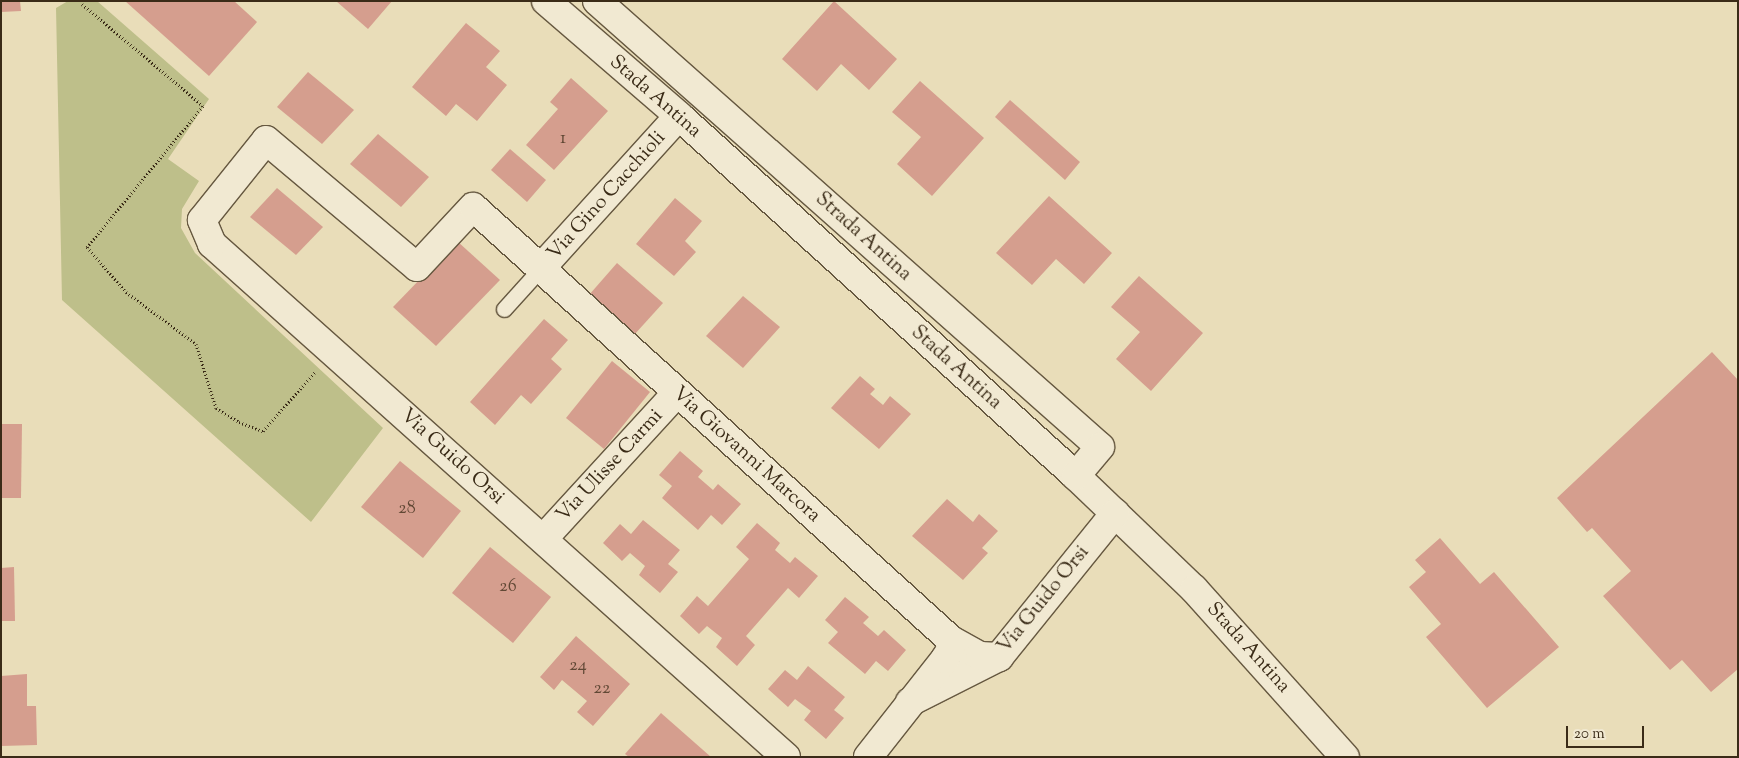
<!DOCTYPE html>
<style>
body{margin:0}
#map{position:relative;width:1739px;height:758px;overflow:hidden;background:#e9ddb9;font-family:"Sorts Mill Goudy",serif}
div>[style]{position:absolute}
.green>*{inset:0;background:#bebf8a}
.building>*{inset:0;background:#d59e8e}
.path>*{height:3px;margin-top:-1.5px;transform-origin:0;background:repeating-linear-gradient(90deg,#3a2b17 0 1px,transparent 0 3.5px)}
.roads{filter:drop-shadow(1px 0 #665840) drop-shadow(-1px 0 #665840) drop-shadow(0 1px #665840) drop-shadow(0 -1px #665840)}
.lane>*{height:15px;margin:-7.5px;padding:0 7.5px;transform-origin:7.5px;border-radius:7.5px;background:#f1e9d2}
.street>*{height:28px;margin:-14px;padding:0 14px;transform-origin:14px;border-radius:14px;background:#f1e9d2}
span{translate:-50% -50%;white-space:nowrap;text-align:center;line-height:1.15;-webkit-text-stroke:4px #f1e9d2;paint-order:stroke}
.number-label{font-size:18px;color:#614835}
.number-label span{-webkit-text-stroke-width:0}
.street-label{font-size:20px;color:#3a2b17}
.frame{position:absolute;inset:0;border:2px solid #3a2b17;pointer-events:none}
.scale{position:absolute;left:1566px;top:726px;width:78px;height:22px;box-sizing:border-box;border:2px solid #3a2b17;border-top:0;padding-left:6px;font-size:15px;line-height:18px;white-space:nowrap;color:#3a2b17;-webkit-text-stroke:4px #f1e9d2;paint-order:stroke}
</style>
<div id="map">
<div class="green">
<i style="clip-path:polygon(68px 1px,97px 1px,209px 99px,168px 159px,199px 181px,182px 209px,181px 228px,195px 253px,383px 428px,311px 522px,62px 300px,56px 8px)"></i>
</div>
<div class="building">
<i style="clip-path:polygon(1px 1px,20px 1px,21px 11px,1px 12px)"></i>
<i style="clip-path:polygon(125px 1px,234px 1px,257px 22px,209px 76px)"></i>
<i style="clip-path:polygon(336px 1px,392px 1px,368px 29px)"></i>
<i style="clip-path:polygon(834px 1px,897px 59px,869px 90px,841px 64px,817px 91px,782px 59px)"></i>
<i style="clip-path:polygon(466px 23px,500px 51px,486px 67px,507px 85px,477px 121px,456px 104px,446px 116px,412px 87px)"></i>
<i style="clip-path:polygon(308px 72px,354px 110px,322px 144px,277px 107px)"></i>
<i style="clip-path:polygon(571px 78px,608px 111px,554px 170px,526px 145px,558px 109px,550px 102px)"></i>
<i style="clip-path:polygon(920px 81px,984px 138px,932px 196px,897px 164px,921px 137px,892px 112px)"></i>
<i style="clip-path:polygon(1010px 100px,1080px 162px,1065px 180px,995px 117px)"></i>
<i style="clip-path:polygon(378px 134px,429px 177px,401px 207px,350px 164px)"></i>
<i style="clip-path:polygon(510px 149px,546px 180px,527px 202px,491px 170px)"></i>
<i style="clip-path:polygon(277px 188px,323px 227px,296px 255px,250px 217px)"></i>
<i style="clip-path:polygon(1049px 196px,1112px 253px,1084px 284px,1056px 259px,1032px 285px,996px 253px)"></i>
<i style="clip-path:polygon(675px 198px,702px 221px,685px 241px,696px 252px,674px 276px,636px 244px)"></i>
<i style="clip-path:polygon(457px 241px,500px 280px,436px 346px,393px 307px)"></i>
<i style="clip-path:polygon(617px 263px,663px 303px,634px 335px,589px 295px)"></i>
<i style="clip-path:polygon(1139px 276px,1203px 333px,1151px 391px,1116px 359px,1140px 332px,1111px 307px)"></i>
<i style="clip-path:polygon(743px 296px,780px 327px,743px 368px,706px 336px)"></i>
<i style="clip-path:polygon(544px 319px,568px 340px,551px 359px,562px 369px,531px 404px,521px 395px,495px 425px,470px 402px)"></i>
<i style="clip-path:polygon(1712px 352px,1738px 380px,1738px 669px,1711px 692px,1682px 660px,1670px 670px,1603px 596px,1631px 571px,1592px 528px,1587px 532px,1557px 498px)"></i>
<i style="clip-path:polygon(612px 361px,650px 392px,604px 449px,566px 418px)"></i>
<i style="clip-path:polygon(860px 376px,875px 389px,870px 394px,883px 405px,890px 396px,911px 414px,879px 449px,831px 408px)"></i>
<i style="clip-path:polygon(1px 424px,22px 424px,21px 498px,1px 498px)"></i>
<i style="clip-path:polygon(680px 451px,703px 471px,698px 477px,713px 490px,718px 484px,741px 504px,722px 525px,711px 515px,698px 530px,662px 498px,672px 486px,659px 475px)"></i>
<i style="clip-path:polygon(400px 461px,461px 511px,423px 558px,361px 507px)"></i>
<i style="clip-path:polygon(947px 499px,973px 522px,979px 514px,998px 531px,982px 548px,988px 553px,963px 580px,912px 536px)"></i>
<i style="clip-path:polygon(643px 520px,680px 550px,668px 564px,678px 572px,660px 593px,639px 575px,645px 566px,630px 553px,622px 561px,603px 543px,620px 524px,631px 534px)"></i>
<i style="clip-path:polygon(757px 523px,780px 543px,775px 550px,790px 563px,795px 557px,818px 576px,799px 598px,788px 588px,746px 636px,755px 645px,737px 666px,716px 647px,722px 638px,707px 626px,699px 634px,680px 616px,697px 596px,708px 606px,749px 559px,736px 547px)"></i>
<i style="clip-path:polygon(1440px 538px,1480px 584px,1494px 572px,1559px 647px,1487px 708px,1426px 637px,1441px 624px,1409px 587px,1426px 572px,1415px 560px)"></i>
<i style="clip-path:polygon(490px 547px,551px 597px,513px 643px,452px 593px)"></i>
<i style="clip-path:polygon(14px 567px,15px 621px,1px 621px,1px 568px)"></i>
<i style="clip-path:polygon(845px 597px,869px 617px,863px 623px,878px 636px,884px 630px,906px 650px,888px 671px,876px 661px,865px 674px,828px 643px,838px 632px,825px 620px)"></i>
<i style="clip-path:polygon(576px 636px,630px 684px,593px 726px,577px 712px,587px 701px,562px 680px,554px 690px,540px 677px)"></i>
<i style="clip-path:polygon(808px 666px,845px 697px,834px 710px,844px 718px,826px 739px,804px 720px,811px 711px,795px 699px,788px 707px,768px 689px,785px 670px,797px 680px)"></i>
<i style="clip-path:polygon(27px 674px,27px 706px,36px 706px,37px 745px,1px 746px,1px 676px)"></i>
<i style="clip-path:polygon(661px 713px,711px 757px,629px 757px,625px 754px)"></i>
</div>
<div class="path">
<i style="left:82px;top:4px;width:158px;rotate:40.1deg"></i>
<i style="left:203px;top:106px;width:183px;rotate:129.4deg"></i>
<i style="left:87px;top:247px;width:60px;rotate:49.1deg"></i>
<i style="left:126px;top:292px;width:87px;rotate:36.6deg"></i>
<i style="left:196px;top:344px;width:67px;rotate:72.6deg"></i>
<i style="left:216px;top:408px;width:27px;rotate:31deg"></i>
<i style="left:239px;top:422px;width:26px;rotate:21deg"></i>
<i style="left:263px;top:431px;width:80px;rotate:-48.5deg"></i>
</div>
<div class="roads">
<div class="lane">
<i style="left:504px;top:309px;width:55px;rotate:-47.9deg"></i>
</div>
<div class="street">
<i style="left:546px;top:1px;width:176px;rotate:40.8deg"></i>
<i style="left:679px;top:116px;width:536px;rotate:42.2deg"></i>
<i style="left:1076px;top:476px;width:163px;rotate:43.8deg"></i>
<i style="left:1194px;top:589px;width:226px;rotate:48.1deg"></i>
<i style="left:597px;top:1px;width:672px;rotate:41.56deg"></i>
<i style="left:1100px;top:447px;width:38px;rotate:130deg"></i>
<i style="left:541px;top:268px;width:205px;rotate:-47.8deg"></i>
<i style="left:543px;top:539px;width:198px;rotate:-47.5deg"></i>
<i style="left:910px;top:702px;width:100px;rotate:-26.8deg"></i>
<i style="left:999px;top:657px;width:185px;rotate:-51.1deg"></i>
<i style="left:786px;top:757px;width:770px;rotate:-138.21deg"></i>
<i style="left:212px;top:244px;width:26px;rotate:-113deg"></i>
<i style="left:202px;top:220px;width:102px;rotate:-51.3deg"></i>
<i style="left:266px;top:140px;width:197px;rotate:40.1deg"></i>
<i style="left:417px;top:267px;width:82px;rotate:-47deg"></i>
<i style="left:473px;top:207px;width:645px;rotate:42.17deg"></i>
<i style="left:951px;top:640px;width:33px;rotate:29deg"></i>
<i style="left:980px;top:656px;width:19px;rotate:3deg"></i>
<i style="left:868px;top:757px;width:125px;rotate:-51.8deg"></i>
<i style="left:945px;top:659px;width:9px;rotate:-58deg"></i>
<i style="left:950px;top:651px;width:11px;rotate:-85deg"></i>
</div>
</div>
<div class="number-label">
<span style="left:563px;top:139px">1</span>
<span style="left:407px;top:509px">28</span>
<span style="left:508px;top:587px">26</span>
<span style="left:578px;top:666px">24</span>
<span style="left:602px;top:689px">22</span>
</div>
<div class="street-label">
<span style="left:655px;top:97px;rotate:41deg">Stada Antina</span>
<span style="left:607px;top:196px;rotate:-48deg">Via Gino Cacchioli</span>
<span style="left:863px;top:237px;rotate:42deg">Strada Antina</span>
<span style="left:956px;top:368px;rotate:42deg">Stada Antina</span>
<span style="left:746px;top:455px;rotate:42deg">Via Giovanni Marcora</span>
<span style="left:452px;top:457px;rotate:42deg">Via Guido Orsi</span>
<span style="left:610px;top:466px;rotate:-47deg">Via Ulisse Carmi</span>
<span style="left:1044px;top:600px;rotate:-51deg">Via Guido Orsi</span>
<span style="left:1248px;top:648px;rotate:48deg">Stada Antina</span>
</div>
<div class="frame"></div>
<div class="scale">20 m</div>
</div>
